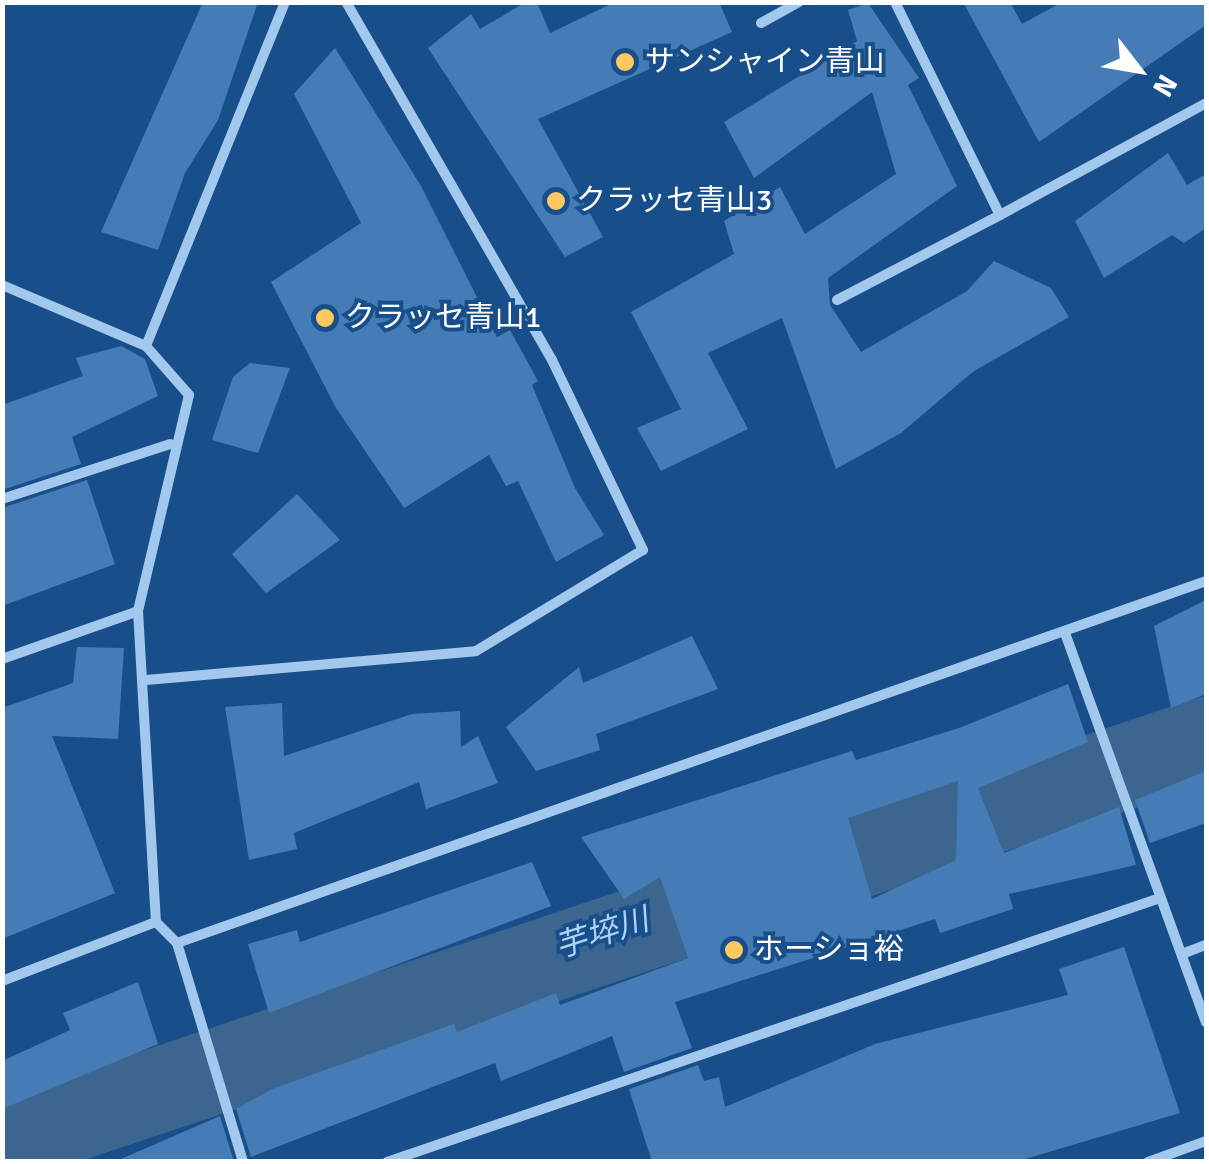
<!DOCTYPE html>
<meta charset="utf-8">
<style>
body{margin:0}
#map{position:relative;width:1209px;height:1164px;overflow:hidden;background:#184f8b;font-family:Signika,"Noto Sans JP",sans-serif}
div>[style]{position:absolute}
.river>*{height:85px;margin:-42.5px;padding:0 42.5px;transform-origin:42.5px;border-radius:42.5px;background:#3c658f}
.building>*{inset:0;background:#457cb5}
.street>*{height:10px;margin:-5px;padding:0 5px;transform-origin:5px;border-radius:5px;background:#a2c8ee}
.dots>*{width:28px;height:28px;translate:-50% -50%;box-sizing:border-box;border:5px solid #184f8b;border-radius:50%}
span{translate:-50% -50%;white-space:nowrap;text-align:center;line-height:1.15;-webkit-text-stroke:8px #184f8b;paint-order:stroke}
.poi-label{font-size:30px;color:#fff}
.left{translate:0 -50%;text-align:left}
.water-label{font-size:32px;color:#add2f5;font-style:italic}
.frame{position:absolute;inset:0;border:5px solid #fff;pointer-events:none}
.north{position:absolute;left:1089px;top:20px;width:100px;height:100px;-webkit-text-stroke:8px #184f8b;paint-order:stroke;rotate:121deg;font-size:28px;font-weight:700;line-height:40px;text-align:center;color:#fff}
.north::after{content:'';display:block;margin:auto;width:35px;height:45px;background:#fff;clip-path:polygon(50% 0,100% 100%,50% 72%,0 100%)}
</style>
<div id="map">
<div class="river">
<i style="left:2px;top:1142px;width:1270px;rotate:-18.51deg"></i>
</div>
<div class="building">
<i style="clip-path:polygon(203px 2px,258px 2px,218px 120px,185px 173px,158px 250px,101px 232px)"></i>
<i style="clip-path:polygon(526px 2px,537px 2px,550px 33px,615px 2px,719px 2px,732px 32px,538px 119px,603px 237px,565px 257px,428px 48px,471px 14px,480px 29px)"></i>
<i style="clip-path:polygon(963px 2px,1010px 2px,1022px 24px,1062px 2px,1206px 2px,1206px 25px,1039px 142px)"></i>
<i style="clip-path:polygon(868px 3px,919px 78px,908px 85px,957px 186px,828px 278px,830px 305px,861px 352px,967px 291px,994px 261px,1051px 288px,1069px 317px,974px 371px,901px 433px,836px 469px,782px 318px,708px 353px,748px 429px,661px 471px,637px 428px,681px 409px,631px 312px,734px 254px,724px 221px,780px 187px,805px 234px,896px 174px,872px 92px,754px 178px,724px 122px,857px 41px,848px 10px)"></i>
<i style="clip-path:polygon(335px 48px,421px 186px,497px 337px,510px 330px,538px 381px,532px 385px,575px 488px,604px 535px,556px 562px,518px 481px,506px 486px,489px 455px,404px 508px,336px 408px,271px 282px,361px 223px,294px 94px)"></i>
<i style="clip-path:polygon(1168px 153px,1187px 185px,1206px 174px,1206px 228px,1184px 243px,1172px 235px,1104px 278px,1075px 221px)"></i>
<i style="clip-path:polygon(121px 346px,145px 359px,158px 396px,72px 437px,81px 464px,2px 490px,2px 405px,83px 376px,76px 358px)"></i>
<i style="clip-path:polygon(250px 363px,290px 368px,258px 453px,212px 440px,233px 377px)"></i>
<i style="clip-path:polygon(87px 480px,115px 564px,2px 606px,2px 508px)"></i>
<i style="clip-path:polygon(297px 494px,340px 540px,266px 593px,232px 554px)"></i>
<i style="clip-path:polygon(1206px 600px,1206px 694px,1171px 708px,1154px 626px)"></i>
<i style="clip-path:polygon(692px 636px,718px 689px,596px 734px,600px 750px,536px 771px,506px 727px,579px 667px,583px 683px)"></i>
<i style="clip-path:polygon(77px 647px,124px 648px,118px 739px,52px 736px,115px 893px,2px 939px,2px 708px,73px 683px)"></i>
<i style="clip-path:polygon(evenodd,1068px 684px,1088px 742px,978px 788px,1004px 853px,1119px 807px,1136px 865px,1009px 894px,1013px 909px,940px 933px,935px 919px,675px 1002px,692px 1048px,624px 1072px,612px 1036px,501px 1081px,495px 1063px,251px 1157px,236px 1109px,272px 1089px,454px 1024px,457px 1032px,556px 993px,560px 1005px,688px 958px,660px 877px,624px 899px,581px 837px,852px 751px,856px 760px,959px 728px,1068px 684px,958px 781px,956px 860px,872px 899px,848px 818px,958px 781px)"></i>
<i style="clip-path:polygon(282px 703px,284px 756px,412px 714px,460px 711px,461px 747px,478px 736px,498px 783px,426px 809px,419px 782px,294px 833px,297px 849px,249px 860px,225px 707px)"></i>
<i style="clip-path:polygon(1206px 771px,1206px 823px,1150px 843px,1135px 800px)"></i>
<i style="clip-path:polygon(532px 862px,551px 906px,269px 1013px,248px 944px,297px 930px,300px 942px)"></i>
<i style="clip-path:polygon(1124px 947px,1180px 1113px,1015px 1162px,652px 1162px,629px 1089px,698px 1065px,704px 1081px,719px 1077px,725px 1107px,875px 1044px,1068px 995px,1059px 969px)"></i>
<i style="clip-path:polygon(138px 982px,158px 1044px,2px 1109px,2px 1061px,70px 1030px,63px 1013px)"></i>
<i style="clip-path:polygon(220px 1116px,234px 1162px,114px 1162px)"></i>
</div>
<div class="street">
<i style="left:895px;top:2px;width:237px;rotate:63.8deg"></i>
<i style="left:1000px;top:215px;width:234px;rotate:-28.5deg"></i>
<i style="left:761px;top:23px;width:43px;rotate:-28.9deg"></i>
<i style="left:2px;top:285px;width:156px;rotate:23deg"></i>
<i style="left:146px;top:346px;width:65px;rotate:48.7deg"></i>
<i style="left:189px;top:395px;width:222px;rotate:103.3deg"></i>
<i style="left:138px;top:611px;width:312px;rotate:86.7deg"></i>
<i style="left:156px;top:922px;width:30px;rotate:45deg"></i>
<i style="left:177px;top:943px;width:229px;rotate:73.2deg"></i>
<i style="left:837px;top:300px;width:184px;rotate:-27.5deg"></i>
<i style="left:146px;top:346px;width:371px;rotate:-68deg"></i>
<i style="left:2px;top:499px;width:177px;rotate:-18.1deg"></i>
<i style="left:1065px;top:633px;width:414px;rotate:70.1deg"></i>
<i style="left:2px;top:659px;width:144px;rotate:-19.4deg"></i>
<i style="left:146px;top:680px;width:331px;rotate:-5deg"></i>
<i style="left:476px;top:651px;width:195px;rotate:-31.2deg"></i>
<i style="left:643px;top:550px;width:211px;rotate:-115.6deg"></i>
<i style="left:552px;top:360px;width:413px;rotate:-119.9deg"></i>
<i style="left:177px;top:943px;width:1091px;rotate:-19.38deg"></i>
<i style="left:1182px;top:954px;width:26px;rotate:-21deg"></i>
<i style="left:2px;top:981px;width:165px;rotate:-21deg"></i>
<i style="left:387px;top:1162px;width:817px;rotate:-18.86deg"></i>
<i style="left:1148px;top:1162px;width:62px;rotate:-19.9deg"></i>
</div>
<div class="dots">
<i style="left:625px;top:62px;background:#ffc95f"></i>
<i style="left:556px;top:201px;background:#ffc95f"></i>
<i style="left:325px;top:318px;background:#ffc95f"></i>
<i style="left:734px;top:950px;background:#ffc95f"></i>
</div>
<div class="poi-label">
<span class="left" style="left:645px;top:62px">サンシャイン青山</span>
<span class="left" style="left:576px;top:201px">クラッセ青山3</span>
<span class="left" style="left:345px;top:318px">クラッセ青山1</span>
<span class="left" style="left:754px;top:950px">ホーショ裕</span>
</div>
<div class="water-label">
<span style="left:602px;top:934px;rotate:-18deg">芋埣川</span>
</div>
<div class="frame"></div>
<div class="north">N</div>
</div>
